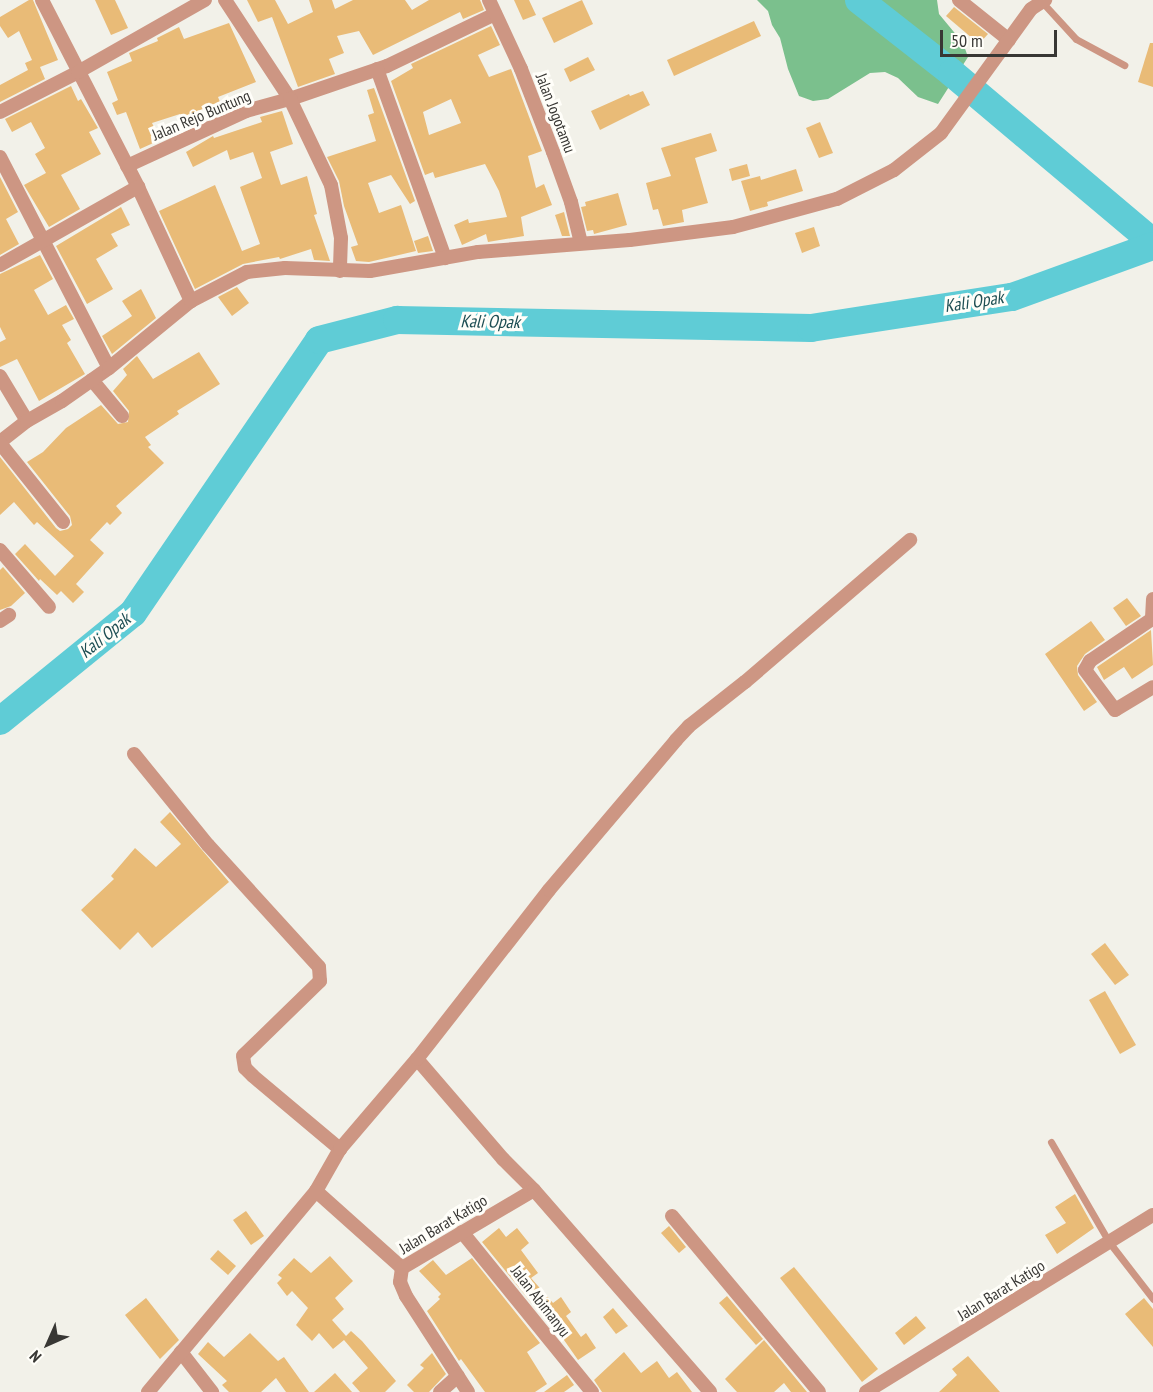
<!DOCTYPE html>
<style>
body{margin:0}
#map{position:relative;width:1153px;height:1392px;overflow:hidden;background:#f2f1e9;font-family:"PT Sans Narrow",sans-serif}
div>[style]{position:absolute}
.forest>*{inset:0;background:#7bc08d}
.river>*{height:28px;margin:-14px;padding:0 14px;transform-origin:14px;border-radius:14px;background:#5fccd6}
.building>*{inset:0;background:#e9bb77}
.service>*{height:7px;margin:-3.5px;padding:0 3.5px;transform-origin:3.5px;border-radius:3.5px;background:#cd9683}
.minor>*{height:14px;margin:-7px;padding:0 7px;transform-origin:7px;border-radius:7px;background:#cd9683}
span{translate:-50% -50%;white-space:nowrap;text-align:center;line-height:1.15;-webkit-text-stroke:6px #fffef9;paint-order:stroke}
.street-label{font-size:16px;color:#383734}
.water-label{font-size:18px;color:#1e4e53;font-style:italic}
.north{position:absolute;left:18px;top:1314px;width:60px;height:60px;-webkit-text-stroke:4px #fffef9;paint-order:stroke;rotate:225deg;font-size:16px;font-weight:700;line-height:24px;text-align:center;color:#383734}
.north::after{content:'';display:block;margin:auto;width:21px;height:27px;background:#383734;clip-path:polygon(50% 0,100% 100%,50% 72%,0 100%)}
.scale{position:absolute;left:940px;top:30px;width:117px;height:27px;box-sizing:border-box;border:3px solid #383734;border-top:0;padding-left:8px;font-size:18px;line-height:21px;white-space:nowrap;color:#383734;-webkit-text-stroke:4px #fffef9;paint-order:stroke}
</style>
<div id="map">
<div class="forest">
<i style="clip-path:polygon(757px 0,937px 0,939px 14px,963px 43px,968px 57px,938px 104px,918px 97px,898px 78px,885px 72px,870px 73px,828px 99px,813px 101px,799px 96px,788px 69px,780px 38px,772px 25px,768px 11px)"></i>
</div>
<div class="river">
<i style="left:859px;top:0;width:118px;rotate:38.1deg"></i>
<i style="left:952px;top:73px;width:263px;rotate:40.1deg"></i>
<i style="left:0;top:721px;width:171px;rotate:-39.1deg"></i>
<i style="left:133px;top:613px;width:330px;rotate:-55.7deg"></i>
<i style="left:319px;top:340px;width:81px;rotate:-14.4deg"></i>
<i style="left:397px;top:320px;width:414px;rotate:1.1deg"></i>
<i style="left:811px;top:328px;width:203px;rotate:-8.8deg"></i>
<i style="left:1012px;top:297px;width:150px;rotate:-19.9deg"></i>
</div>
<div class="building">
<i style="clip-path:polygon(29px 0,33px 0,58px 60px,40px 67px,45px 79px,0 102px,0 85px,28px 70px,25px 63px,32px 60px,19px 31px,8px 38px,0 26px,0 17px)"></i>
<i style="clip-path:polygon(95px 0,115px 0,128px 28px,111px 35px)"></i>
<i style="clip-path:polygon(247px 0,275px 0,288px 24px,313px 12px,309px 0,332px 0,335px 9px,353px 0,405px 0,412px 10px,429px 0,480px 0,484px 10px,463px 19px,460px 12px,373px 55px,359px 31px,337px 36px,344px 53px,329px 59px,335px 74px,298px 87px,272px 17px,258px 22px)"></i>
<i style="clip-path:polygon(514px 0,529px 0,536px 15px,523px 20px)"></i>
<i style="clip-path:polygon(582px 0,593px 24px,554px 43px,542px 18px)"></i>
<i style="clip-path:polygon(954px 7px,988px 34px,979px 44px,946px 16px)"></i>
<i style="clip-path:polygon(754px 21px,761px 36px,674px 76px,667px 60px)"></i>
<i style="clip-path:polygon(229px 23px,256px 82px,218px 97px,220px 102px,200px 110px,205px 120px,187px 128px,180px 114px,152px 123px,160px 140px,140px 149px,126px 112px,117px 115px,112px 103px,118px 100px,107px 72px,132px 61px,129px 53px,158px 41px,157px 38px,179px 27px,184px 39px)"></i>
<i style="clip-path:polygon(evenodd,491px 26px,500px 45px,478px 55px,489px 77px,511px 69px,542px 151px,528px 156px,536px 188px,544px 184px,552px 205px,521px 217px,524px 236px,488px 242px,486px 234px,462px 245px,454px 225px,468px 219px,469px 223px,507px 217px,499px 191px,485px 164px,435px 178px,433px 172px,425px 175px,391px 81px,413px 68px,411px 64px,491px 26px,451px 99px,461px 123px,429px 135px,423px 112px,451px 99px)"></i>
<i style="clip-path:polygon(1150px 43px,1153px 43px,1153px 87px,1138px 82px)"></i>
<i style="clip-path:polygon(588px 57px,595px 70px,570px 82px,564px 69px)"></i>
<i style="clip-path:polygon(71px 86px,78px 101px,81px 99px,98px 128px,89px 132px,101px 154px,61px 175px,80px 209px,49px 227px,24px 185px,46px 173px,35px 154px,45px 148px,31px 122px,12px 132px,5px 119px)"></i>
<i style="clip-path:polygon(374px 88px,415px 201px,410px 204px,391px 175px,368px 183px,379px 213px,401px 205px,416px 251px,369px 262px,356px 261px,351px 247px,358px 245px,344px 206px,339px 181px,327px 157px,376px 141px,368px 115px,374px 113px,367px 90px)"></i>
<i style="clip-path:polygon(643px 91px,650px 105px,600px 130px,591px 111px,629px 94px,630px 96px)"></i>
<i style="clip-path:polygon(282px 111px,293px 144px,270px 152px,281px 185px,307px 176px,317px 214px,314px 215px,330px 261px,314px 260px,311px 249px,280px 259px,279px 257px,243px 264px,195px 289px,159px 211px,215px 185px,242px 251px,260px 244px,240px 187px,262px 178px,253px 152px,230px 160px,227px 150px,193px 167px,186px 152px,213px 136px,214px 138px,262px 122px,260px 117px)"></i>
<i style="clip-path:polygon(820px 122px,833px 153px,819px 158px,806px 128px)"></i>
<i style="clip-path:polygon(711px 133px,717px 151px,695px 158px,708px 203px,682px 210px,684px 222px,663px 226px,658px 209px,653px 210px,646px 183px,671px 176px,661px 148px)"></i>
<i style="clip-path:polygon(747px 164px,750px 176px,732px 181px,729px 169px)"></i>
<i style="clip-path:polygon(796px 169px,803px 191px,767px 202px,768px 206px,750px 211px,741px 181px,760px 176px,761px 180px)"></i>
<i style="clip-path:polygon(0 177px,18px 212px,6px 219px,19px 244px,0 255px)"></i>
<i style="clip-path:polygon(618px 193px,627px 225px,594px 234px,593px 230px,587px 231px,581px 207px,586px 206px,585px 202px)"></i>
<i style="clip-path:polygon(121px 207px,130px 225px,111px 234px,118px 246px,96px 259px,113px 289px,87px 304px,56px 246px)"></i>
<i style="clip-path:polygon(564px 212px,570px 236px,562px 236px,555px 215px)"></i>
<i style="clip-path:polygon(814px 227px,820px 246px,802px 253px,795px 233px)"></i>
<i style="clip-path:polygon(428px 236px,433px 251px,418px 253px,414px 241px)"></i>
<i style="clip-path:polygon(40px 255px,53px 279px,34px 290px,48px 315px,66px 305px,74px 319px,62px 325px,71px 340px,67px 343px,85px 374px,39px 401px,17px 359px,0 367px,0 342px,6px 339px,0 327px,0 274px)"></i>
<i style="clip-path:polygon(237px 287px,249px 303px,232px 316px,218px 297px)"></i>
<i style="clip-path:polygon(141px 289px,156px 318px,112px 354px,102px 336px,132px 316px,122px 301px)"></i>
<i style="clip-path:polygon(199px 352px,220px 384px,177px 411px,179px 414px,145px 437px,151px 445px,148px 447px,164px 463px,116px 506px,122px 513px,110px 525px,107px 522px,90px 540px,104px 553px,76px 584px,84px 592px,73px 603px,61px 591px,57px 595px,40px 579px,39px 581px,15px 554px,25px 544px,55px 576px,74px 556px,37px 522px,34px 525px,14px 502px,0 515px,0 457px,56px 528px,60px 531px,68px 529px,72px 525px,70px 516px,27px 462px,43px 452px,66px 428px,101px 405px,118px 424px,128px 422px,129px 411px,113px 391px,127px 375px,123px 369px,137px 356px,153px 379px)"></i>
<i style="clip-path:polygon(3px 567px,25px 593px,11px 606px,0 610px,0 570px)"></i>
<i style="clip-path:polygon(1127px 598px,1141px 616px,1126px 626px,1113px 608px)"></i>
<i style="clip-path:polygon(1091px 621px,1105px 640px,1085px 654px,1077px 666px,1078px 675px,1097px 702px,1084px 711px,1045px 654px)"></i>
<i style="clip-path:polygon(1151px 630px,1153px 665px,1132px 679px,1124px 667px,1104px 680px,1097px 667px)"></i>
<i style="clip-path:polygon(170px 812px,229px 882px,152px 948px,138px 932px,120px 950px,81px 910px,114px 879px,111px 876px,135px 848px,156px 867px,181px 844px,160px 822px)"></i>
<i style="clip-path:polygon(1105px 943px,1129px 975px,1115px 985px,1091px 954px)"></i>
<i style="clip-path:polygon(1105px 991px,1136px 1045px,1120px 1054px,1089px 1000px)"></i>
<i style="clip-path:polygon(1075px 1194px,1094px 1228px,1057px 1254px,1045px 1235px,1066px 1223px,1055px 1207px)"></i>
<i style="clip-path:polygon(246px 1211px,264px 1236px,251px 1245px,233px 1220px)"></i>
<i style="clip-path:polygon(669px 1226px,686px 1247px,679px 1253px,661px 1233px)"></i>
<i style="clip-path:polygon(499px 1228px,506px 1237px,517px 1228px,529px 1243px,521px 1250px,538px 1273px,531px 1278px,553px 1303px,561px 1297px,571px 1312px,566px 1316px,581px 1337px,586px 1333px,596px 1348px,578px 1360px,557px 1330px,555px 1332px,482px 1242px)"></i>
<i style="clip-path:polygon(218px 1250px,236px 1266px,228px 1275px,210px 1259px)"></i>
<i style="clip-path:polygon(330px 1256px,353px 1281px,335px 1298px,344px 1309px,332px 1320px,346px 1336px,351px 1331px,362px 1341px,396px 1381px,385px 1392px,360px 1392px,352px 1383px,368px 1368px,344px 1340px,333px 1349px,319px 1333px,312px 1341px,296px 1325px,308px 1308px,292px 1291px,287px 1296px,277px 1283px,282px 1278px,278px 1275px,294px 1258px,311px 1273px)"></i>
<i style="clip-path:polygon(472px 1258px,540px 1343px,527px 1352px,547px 1384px,535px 1392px,485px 1392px,461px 1359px,459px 1361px,427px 1311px,440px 1299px,438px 1297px,441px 1294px,419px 1271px,433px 1260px,446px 1275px)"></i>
<i style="clip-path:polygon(794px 1267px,878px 1369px,862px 1382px,780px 1278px)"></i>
<i style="clip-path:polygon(727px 1296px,763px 1339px,756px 1345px,719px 1303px)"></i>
<i style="clip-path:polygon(146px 1298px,179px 1340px,160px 1359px,125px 1315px)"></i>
<i style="clip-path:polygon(1144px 1298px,1153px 1309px,1153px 1347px,1125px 1314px)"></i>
<i style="clip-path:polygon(613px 1308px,628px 1326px,616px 1334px,603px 1317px)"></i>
<i style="clip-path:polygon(916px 1316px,926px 1328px,904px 1345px,895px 1333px)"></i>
<i style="clip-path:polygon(250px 1333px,278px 1361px,284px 1357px,309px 1392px,286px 1392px,276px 1378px,261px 1392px,229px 1392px,222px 1385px,227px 1381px,198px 1354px,208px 1342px,224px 1357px)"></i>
<i style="clip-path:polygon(764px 1340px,807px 1392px,791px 1392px,784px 1383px,774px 1392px,737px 1392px,725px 1379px)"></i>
<i style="clip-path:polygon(624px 1352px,641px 1373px,657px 1361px,669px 1378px,677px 1372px,692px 1392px,602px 1392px,594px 1380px)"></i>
<i style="clip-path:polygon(432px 1353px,446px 1374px,429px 1392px,414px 1392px,407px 1385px,424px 1368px,420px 1365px)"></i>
<i style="clip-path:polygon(968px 1356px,1000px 1392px,939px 1392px,957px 1375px,952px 1369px)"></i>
<i style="clip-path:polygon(335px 1373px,352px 1392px,314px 1392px)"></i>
<i style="clip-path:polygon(567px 1375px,574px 1385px,564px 1392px,544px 1392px)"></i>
</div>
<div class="service">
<i style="left:1042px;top:2px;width:50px;rotate:47.4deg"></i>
<i style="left:1076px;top:39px;width:55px;rotate:28.4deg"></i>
<i style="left:1051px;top:1142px;width:116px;rotate:59.9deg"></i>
<i style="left:1109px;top:1242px;width:72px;rotate:52.3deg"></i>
</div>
<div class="minor">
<i style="left:42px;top:0;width:210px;rotate:62.8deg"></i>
<i style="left:138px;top:187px;width:126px;rotate:65.1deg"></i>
<i style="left:225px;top:0;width:118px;rotate:56.7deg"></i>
<i style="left:290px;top:99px;width:102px;rotate:-18.8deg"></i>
<i style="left:387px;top:66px;width:120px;rotate:-25.7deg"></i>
<i style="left:489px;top:0;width:76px;rotate:65.1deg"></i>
<i style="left:521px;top:69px;width:89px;rotate:68.9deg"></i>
<i style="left:553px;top:152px;width:53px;rotate:70.2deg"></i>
<i style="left:571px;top:202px;width:42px;rotate:76.3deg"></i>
<i style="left:959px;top:0;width:64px;rotate:38.7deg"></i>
<i style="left:377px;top:69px;width:201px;rotate:70.2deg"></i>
<i style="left:0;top:112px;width:88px;rotate:-27.1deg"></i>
<i style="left:78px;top:72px;width:146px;rotate:-29.6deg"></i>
<i style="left:0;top:157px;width:237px;rotate:62.7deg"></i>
<i style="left:127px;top:166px;width:131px;rotate:-24.8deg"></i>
<i style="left:246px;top:111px;width:46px;rotate:-15.3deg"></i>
<i style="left:290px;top:99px;width:95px;rotate:64.5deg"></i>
<i style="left:331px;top:185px;width:54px;rotate:79.3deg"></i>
<i style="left:341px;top:238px;width:33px;rotate:92deg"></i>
<i style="left:0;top:265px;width:159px;rotate:-29.5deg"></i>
<i style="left:0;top:376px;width:52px;rotate:59deg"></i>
<i style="left:92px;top:380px;width:47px;rotate:50.2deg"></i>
<i style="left:0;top:442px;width:34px;rotate:-38deg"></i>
<i style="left:27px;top:421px;width:40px;rotate:-29.7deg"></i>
<i style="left:62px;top:401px;width:57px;rotate:-35.1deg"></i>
<i style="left:109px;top:368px;width:106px;rotate:-39.3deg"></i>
<i style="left:191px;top:301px;width:63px;rotate:-27.4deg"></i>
<i style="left:247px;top:272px;width:38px;rotate:-6deg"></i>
<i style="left:285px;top:268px;width:85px;rotate:2deg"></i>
<i style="left:370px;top:271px;width:110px;rotate:-10deg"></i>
<i style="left:478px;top:252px;width:152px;rotate:-4.5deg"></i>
<i style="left:630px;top:240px;width:104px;rotate:-7.2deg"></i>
<i style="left:733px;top:227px;width:108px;rotate:-15.1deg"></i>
<i style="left:837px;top:199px;width:64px;rotate:-27deg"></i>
<i style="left:894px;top:170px;width:60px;rotate:-38.2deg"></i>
<i style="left:941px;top:133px;width:153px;rotate:-54deg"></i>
<i style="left:1031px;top:9px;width:17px;rotate:-33deg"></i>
<i style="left:0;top:443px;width:101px;rotate:51.4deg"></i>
<i style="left:0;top:550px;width:75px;rotate:49.3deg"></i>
<i style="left:1153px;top:599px;width:20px;rotate:93deg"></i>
<i style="left:1152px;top:619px;width:75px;rotate:145.9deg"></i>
<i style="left:1090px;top:661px;width:10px;rotate:119deg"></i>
<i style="left:1085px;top:670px;width:50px;rotate:53.1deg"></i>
<i style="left:1115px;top:710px;width:44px;rotate:-31.2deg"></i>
<i style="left:0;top:621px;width:11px;rotate:-34deg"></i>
<i style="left:134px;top:754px;width:117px;rotate:50.9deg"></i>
<i style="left:208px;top:845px;width:165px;rotate:47.7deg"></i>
<i style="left:319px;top:967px;width:14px;rotate:86deg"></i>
<i style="left:320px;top:981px;width:107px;rotate:135.8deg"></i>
<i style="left:243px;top:1056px;width:12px;rotate:81deg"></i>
<i style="left:245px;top:1068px;width:11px;rotate:45deg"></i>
<i style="left:253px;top:1076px;width:114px;rotate:40deg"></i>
<i style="left:417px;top:1059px;width:132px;rotate:49.3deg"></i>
<i style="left:503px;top:1159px;width:44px;rotate:45deg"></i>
<i style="left:316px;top:1191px;width:48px;rotate:-60.3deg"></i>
<i style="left:340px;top:1149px;width:118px;rotate:-49.5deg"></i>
<i style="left:417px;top:1059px;width:214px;rotate:-52deg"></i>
<i style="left:549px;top:890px;width:197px;rotate:-49.7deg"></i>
<i style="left:676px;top:740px;width:19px;rotate:-47deg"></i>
<i style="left:689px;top:726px;width:71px;rotate:-38.2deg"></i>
<i style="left:745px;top:682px;width:218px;rotate:-40.7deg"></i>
<i style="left:672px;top:1216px;width:229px;rotate:50.1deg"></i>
<i style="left:462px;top:1232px;width:206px;rotate:50.9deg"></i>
<i style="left:402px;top:1268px;width:14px;rotate:98deg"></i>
<i style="left:400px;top:1282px;width:15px;rotate:67deg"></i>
<i style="left:406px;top:1296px;width:114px;rotate:57.1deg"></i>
<i style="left:181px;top:1352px;width:51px;rotate:52.2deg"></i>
<i style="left:148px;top:1392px;width:262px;rotate:-50.1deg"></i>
<i style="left:316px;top:1191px;width:115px;rotate:41.8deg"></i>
<i style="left:402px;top:1268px;width:153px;rotate:-30.6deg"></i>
<i style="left:534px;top:1190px;width:268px;rotate:48.9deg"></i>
<i style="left:440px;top:1392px;width:24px;rotate:-42deg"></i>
<i style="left:866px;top:1392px;width:337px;rotate:-31.7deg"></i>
</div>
<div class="street-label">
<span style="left:556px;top:113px;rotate:69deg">Jalan Jogotamu</span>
<span style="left:201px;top:115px;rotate:-23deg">Jalan Rejo Buntung</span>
<span style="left:443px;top:1224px;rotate:-31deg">Jalan Barat Katigo</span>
<span style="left:1001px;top:1290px;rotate:-32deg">Jalan Barat Katigo</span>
<span style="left:541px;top:1301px;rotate:52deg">Jalan Abimanyu</span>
</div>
<div class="water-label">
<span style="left:974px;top:302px;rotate:-9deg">Kali Opak</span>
<span style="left:490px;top:322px;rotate:1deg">Kali Opak</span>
<span style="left:105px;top:636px;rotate:-39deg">Kali Opak</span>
</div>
<div class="north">N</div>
<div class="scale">50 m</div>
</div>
